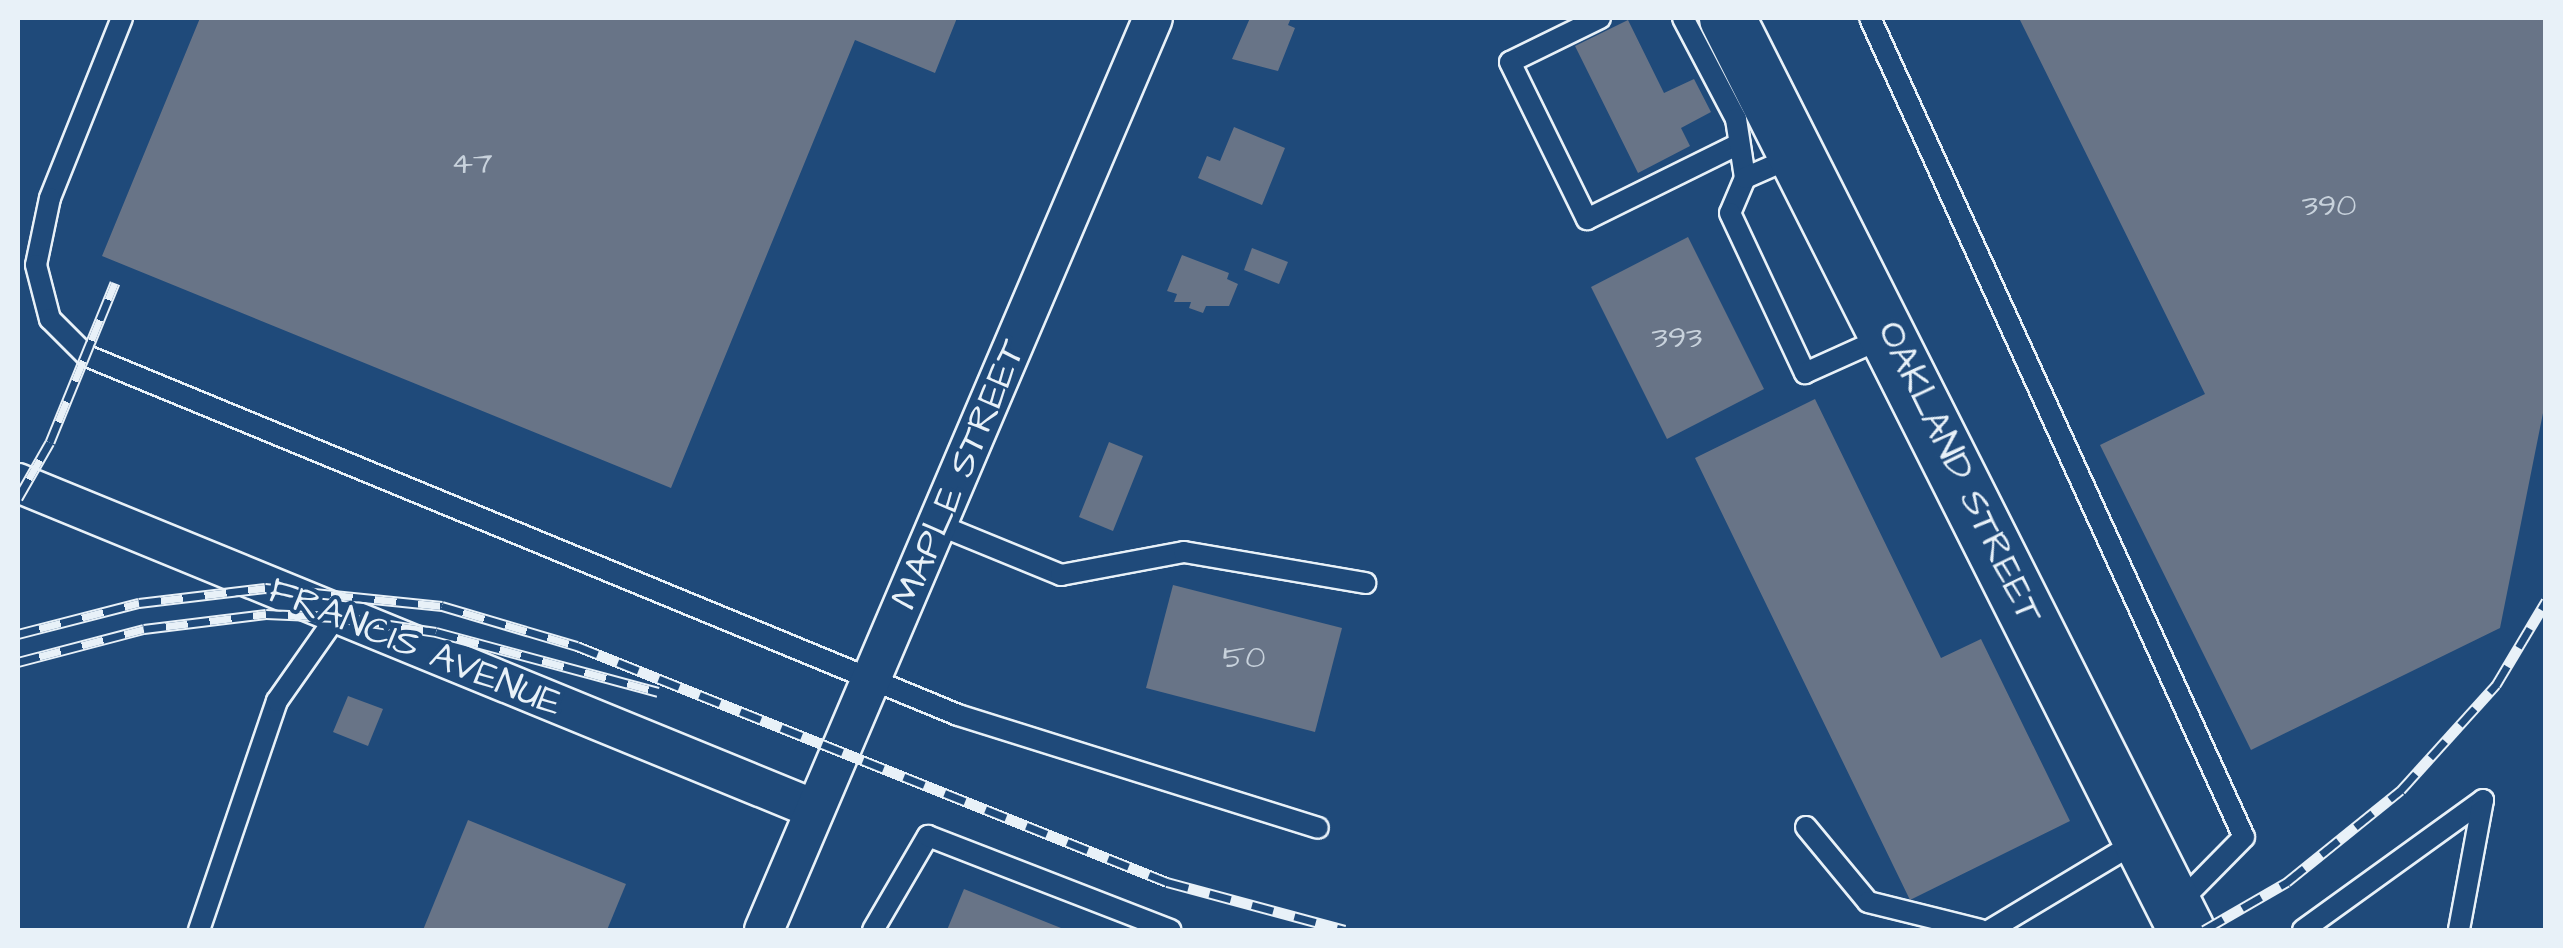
<!DOCTYPE html>
<style>
body{margin:0}
#map{position:relative;width:2563px;height:948px;overflow:hidden;background:#1f4a7a;font-family:"Architects Daughter",sans-serif}
div>[style]{position:absolute}
.building>*{inset:0;background:#687487}
.roads{filter:drop-shadow(2px 0 #e8f1f8) drop-shadow(-2px 0 #e8f1f8) drop-shadow(0 2px #e8f1f8) drop-shadow(0 -2px #e8f1f8)}
.service>*{height:20px;margin:-10px;padding:0 10px;transform-origin:10px;border-radius:10px;background:#1f4a7a}
.minor>*{height:38px;margin:-19px;padding:0 19px;transform-origin:19px;border-radius:19px;background:#1f4a7a}
.secondary>*{height:55px;margin:-27.5px;padding:0 27.5px;transform-origin:27.5px;border-radius:27.5px;background:#1f4a7a}
.rail>*{height:11px;margin-top:-5.5px;transform-origin:0;background:repeating-linear-gradient(90deg,#1f4a7a 0 22px,#e8f1f8 0 44px);box-sizing:border-box;border-block:2px solid #e8f1f8}
span{translate:-50% -50%;white-space:nowrap;text-align:center;line-height:1.15;-webkit-text-stroke:8px #1f4a7a;paint-order:stroke}
.number-label{font-size:32px;color:#c8d2dc}
.number-label span{-webkit-text-stroke-width:0}
.street-label{font-size:38px;color:#e8f1f8}
.frame{position:absolute;inset:0;border:20px solid #e8f1f8;pointer-events:none}
</style>
<div id="map">
<div class="building">
<i style="clip-path:polygon(200px 18px,957px 18px,935px 73px,855px 40px,671px 488px,102px 256px)"></i>
<i style="clip-path:polygon(1250px 18px,1291px 18px,1288px 25px,1295px 28px,1278px 71px,1232px 59px)"></i>
<i style="clip-path:polygon(2019px 18px,2546px 18px,2546px 398px,2500px 628px,2251px 750px,2100px 445px,2205px 394px)"></i>
<i style="clip-path:polygon(1628px 20px,1664px 93px,1694px 79px,1711px 112px,1681px 128px,1690px 146px,1638px 173px,1575px 46px)"></i>
<i style="clip-path:polygon(1234px 127px,1285px 148px,1262px 205px,1198px 178px,1207px 156px,1220px 161px)"></i>
<i style="clip-path:polygon(1688px 237px,1764px 389px,1667px 439px,1591px 287px)"></i>
<i style="clip-path:polygon(1252px 248px,1288px 262px,1279px 284px,1244px 270px)"></i>
<i style="clip-path:polygon(1182px 255px,1229px 273px,1227px 279px,1238px 284px,1229px 306px,1206px 306px,1203px 313px,1189px 308px,1191px 302px,1174px 302px,1177px 294px,1167px 291px)"></i>
<i style="clip-path:polygon(1815px 399px,1941px 658px,1981px 639px,2070px 821px,1910px 900px,1695px 458px)"></i>
<i style="clip-path:polygon(1109px 442px,1143px 456px,1113px 531px,1079px 517px)"></i>
<i style="clip-path:polygon(1173px 585px,1342px 628px,1315px 732px,1146px 688px)"></i>
<i style="clip-path:polygon(348px 696px,383px 709px,368px 746px,333px 732px)"></i>
<i style="clip-path:polygon(468px 820px,626px 884px,607px 930px,423px 930px)"></i>
<i style="clip-path:polygon(964px 889px,1066px 930px,947px 930px)"></i>
</div>
<div class="roads">
<div class="service">
<i style="left:122px;top:18px;width:194px;rotate:111.8deg"></i>
<i style="left:50px;top:198px;width:68px;rotate:101.8deg"></i>
<i style="left:36px;top:265px;width:56px;rotate:75.5deg"></i>
<i style="left:50px;top:319px;width:52px;rotate:45deg"></i>
<i style="left:87px;top:356px;width:942px;rotate:22.4deg"></i>
<i style="left:958px;top:715px;width:377px;rotate:17.4deg"></i>
<i style="left:1600px;top:18px;width:100px;rotate:153.9deg"></i>
<i style="left:1510px;top:62px;width:175px;rotate:63.9deg"></i>
<i style="left:1587px;top:219px;width:169px;rotate:-26.3deg"></i>
<i style="left:1683px;top:18px;width:114px;rotate:62.3deg"></i>
<i style="left:1736px;top:119px;width:60px;rotate:81.3deg"></i>
<i style="left:1745px;top:178px;width:38px;rotate:113deg"></i>
<i style="left:1730px;top:213px;width:177px;rotate:64.9deg"></i>
<i style="left:1805px;top:373px;width:88px;rotate:-24.2deg"></i>
<i style="left:1870px;top:18px;width:900px;rotate:65.46deg"></i>
<i style="left:2244px;top:837px;width:97px;rotate:134.6deg"></i>
<i style="left:1745px;top:178px;width:52px;rotate:-23.6deg"></i>
<i style="left:939px;top:525px;width:132px;rotate:22.3deg"></i>
<i style="left:1061px;top:575px;width:125px;rotate:-10.6deg"></i>
<i style="left:1184px;top:552px;width:184px;rotate:9.7deg"></i>
<i style="left:1806px;top:827px;width:97px;rotate:50.4deg"></i>
<i style="left:1868px;top:902px;width:116px;rotate:13.9deg"></i>
<i style="left:199px;top:930px;width:242px;rotate:-71.2deg"></i>
<i style="left:277px;top:701px;width:103px;rotate:-54.9deg"></i>
<i style="left:873px;top:930px;width:109px;rotate:-59.7deg"></i>
<i style="left:928px;top:836px;width:260px;rotate:21.2deg"></i>
<i style="left:1990px;top:930px;width:173px;rotate:-31deg"></i>
<i style="left:2303px;top:930px;width:222px;rotate:-35.8deg"></i>
<i style="left:2483px;top:800px;width:132px;rotate:100.5deg"></i>
</div>
<div class="minor">
<i style="left:18px;top:483px;width:860px;rotate:22.27deg"></i>
<i style="left:764px;top:930px;width:991px;rotate:-66.9deg"></i>
</div>
<div class="secondary">
<i style="left:1727px;top:18px;width:1021px;rotate:63.28deg"></i>
</div>
</div>
<div class="rail">
<i style="left:18px;top:498px;width:64px;rotate:-60.3deg"></i>
<i style="left:50px;top:442px;width:172px;rotate:-67.8deg"></i>
<i style="left:18px;top:634px;width:125px;rotate:-14.4deg"></i>
<i style="left:139px;top:603px;width:127px;rotate:-6.8deg"></i>
<i style="left:265px;top:588px;width:178px;rotate:5.8deg"></i>
<i style="left:442px;top:606px;width:141px;rotate:16.5deg"></i>
<i style="left:577px;top:646px;width:635px;rotate:21.8deg"></i>
<i style="left:1167px;top:882px;width:184px;rotate:15.1deg"></i>
<i style="left:18px;top:662px;width:130px;rotate:-14.7deg"></i>
<i style="left:144px;top:629px;width:123px;rotate:-7deg"></i>
<i style="left:266px;top:614px;width:70px;rotate:2.5deg"></i>
<i style="left:336px;top:617px;width:101px;rotate:8.5deg"></i>
<i style="left:436px;top:632px;width:230px;rotate:15.1deg"></i>
<i style="left:2204px;top:930px;width:96px;rotate:-30deg"></i>
<i style="left:2287px;top:882px;width:146px;rotate:-38.9deg"></i>
<i style="left:2401px;top:790px;width:142px;rotate:-47.9deg"></i>
<i style="left:2496px;top:685px;width:98px;rotate:-59.2deg"></i>
</div>
<div class="number-label">
<span style="left:472px;top:164px">47</span>
<span style="left:2329px;top:206px">390</span>
<span style="left:1677px;top:338px">393</span>
<span style="left:1244px;top:658px">50</span>
</div>
<div class="street-label">
<span style="left:1959px;top:473px;rotate:64deg">OAKLAND STREET</span>
<span style="left:960px;top:475px;rotate:-67deg">MAPLE STREET</span>
<span style="left:415px;top:648px;rotate:22deg">FRANCIS AVENUE</span>
</div>
<div class="frame"></div>
</div>
